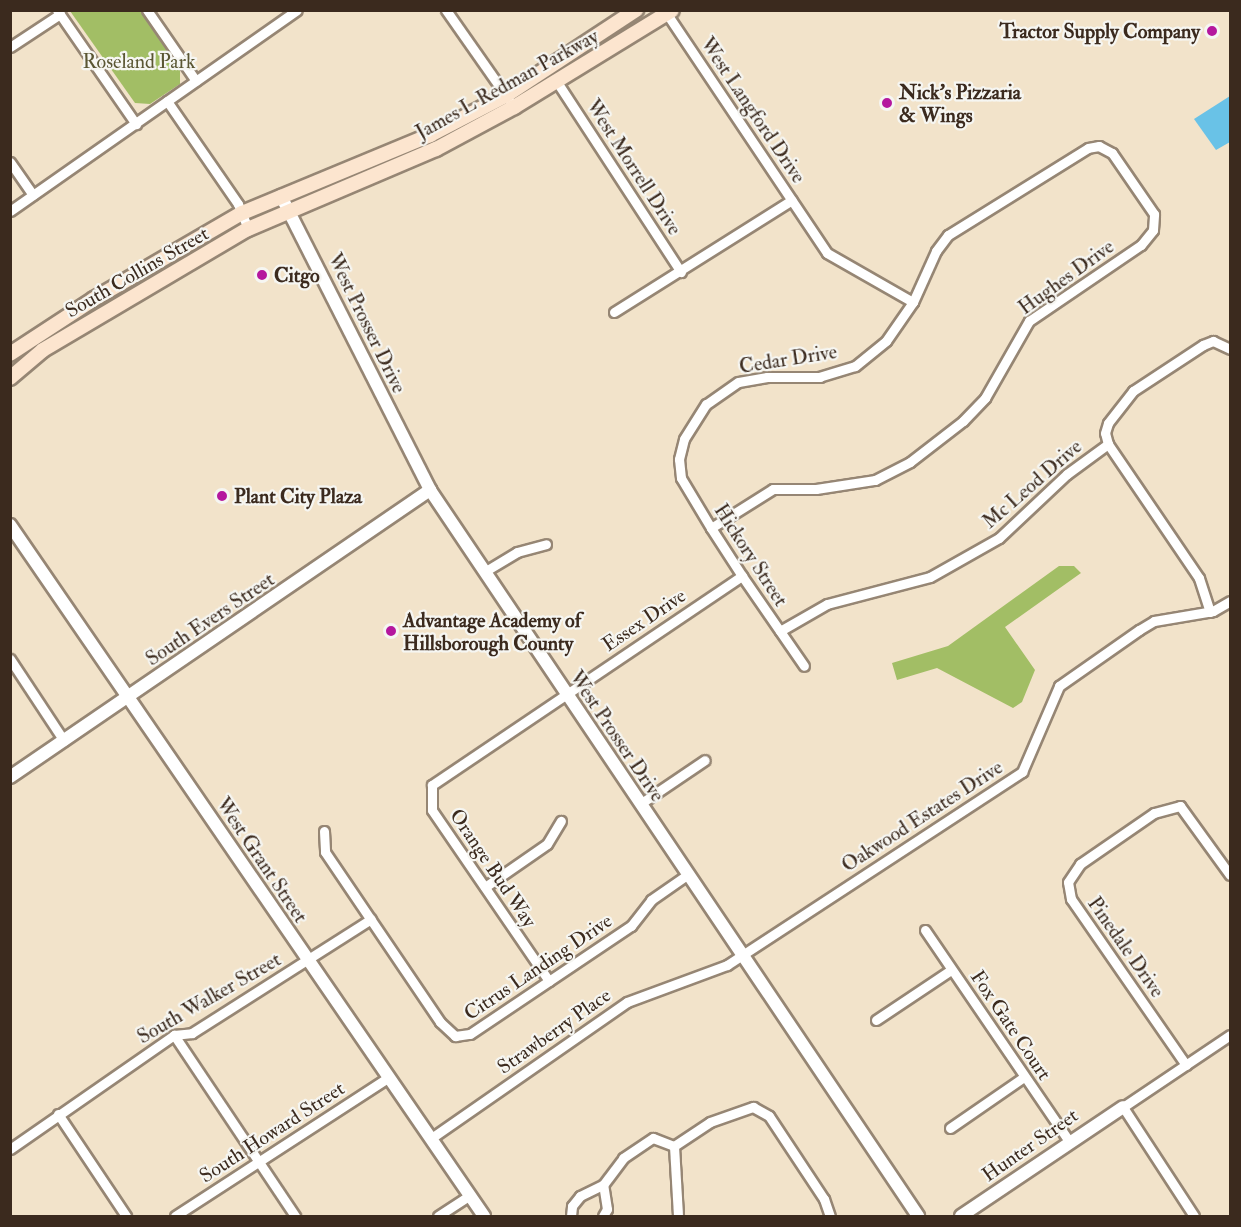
<!DOCTYPE html>
<style>
body{margin:0}
#map{position:relative;width:1241px;height:1227px;overflow:hidden;background:#f2e3ca;font-family:"IM FELL Double Pica",serif}
div>[style]{position:absolute}
.green>*{inset:0;background:#a2be65}
.water>*{inset:0;background:#69c2e7}
.roads{filter:drop-shadow(2px 0 #968674) drop-shadow(-2px 0 #968674) drop-shadow(0 2px #968674) drop-shadow(0 -2px #968674)}
.minor>*{height:9px;margin:-4.5px;padding:0 4.5px;transform-origin:4.5px;border-radius:4.5px;background:#fff}
.tertiary>*{height:12px;margin:-6px;padding:0 6px;transform-origin:6px;border-radius:6px;background:#fff}
.secondary>*{height:14px;margin:-7px;padding:0 7px;transform-origin:7px;border-radius:7px;background:#fce5cf}
.dots>*{width:16px;height:16px;translate:-50% -50%;box-sizing:border-box;border:3px solid #f6f6f2;border-radius:50%}
span{translate:-50% -50%;white-space:nowrap;text-align:center;line-height:1.15;-webkit-text-stroke:4.5px #f6f6f2;paint-order:stroke}
.poi-label{font-size:20px;color:#3b2a1e;font-weight:700}
.right{translate:-100% -50%;text-align:right}
.left{translate:0 -50%;text-align:left}
.park-label{font-size:20px;color:#5a5633}
.street-label{font-size:20px;color:#3b2a1e}
.frame{position:absolute;inset:0;border:12px solid #3b2a1e;pointer-events:none}
</style>
<div id="map">
<div class="green">
<i style="clip-path:polygon(70px 11px,140px 11px,180px 68px,180px 84px,150px 104px,135px 103px)"></i>
<i style="clip-path:polygon(1059px 566px,1074px 566px,1081px 573px,1005px 627px,1035px 670px,1022px 702px,1013px 708px,937px 668px,897px 680px,892px 663px,948px 646px)"></i>
</div>
<div class="water">
<i style="clip-path:polygon(1230px 96px,1230px 142px,1216px 150px,1194px 119px)"></i>
</div>
<div class="roads">
<div class="minor">
<i style="left:57px;top:10px;width:139px;rotate:55.3deg"></i>
<i style="left:147px;top:10px;width:86px;rotate:55.4deg"></i>
<i style="left:446px;top:10px;width:118px;rotate:55deg"></i>
<i style="left:665px;top:11px;width:291px;rotate:56.2deg"></i>
<i style="left:827px;top:253px;width:99px;rotate:29.7deg"></i>
<i style="left:10px;top:47px;width:60px;rotate:-33.4deg"></i>
<i style="left:557px;top:82px;width:227px;rotate:56.9deg"></i>
<i style="left:167px;top:101px;width:125px;rotate:55.4deg"></i>
<i style="left:238px;top:204px;width:27px;rotate:68deg"></i>
<i style="left:10px;top:162px;width:40px;rotate:55.1deg"></i>
<i style="left:10px;top:211px;width:350px;rotate:-35deg"></i>
<i style="left:614px;top:312px;width:210px;rotate:-32.2deg"></i>
<i style="left:711px;top:528px;width:73px;rotate:-32.2deg"></i>
<i style="left:773px;top:489px;width:43px"></i>
<i style="left:816px;top:489px;width:60px;rotate:-8.7deg"></i>
<i style="left:875px;top:480px;width:39px;rotate:-27deg"></i>
<i style="left:910px;top:462px;width:67px;rotate:-37.7deg"></i>
<i style="left:963px;top:421px;width:32px;rotate:-46deg"></i>
<i style="left:985px;top:398px;width:89px;rotate:-60.3deg"></i>
<i style="left:1029px;top:321px;width:135px;rotate:-34.2deg"></i>
<i style="left:1141px;top:245px;width:19px;rotate:-51deg"></i>
<i style="left:1153px;top:230px;width:16px;rotate:-86deg"></i>
<i style="left:1154px;top:214px;width:74px;rotate:-124.5deg"></i>
<i style="left:1112px;top:153px;width:15px;rotate:-152deg"></i>
<i style="left:1099px;top:146px;width:11px;rotate:170deg"></i>
<i style="left:1088px;top:148px;width:165px;rotate:148.1deg"></i>
<i style="left:948px;top:235px;width:20px;rotate:127deg"></i>
<i style="left:936px;top:251px;width:56px;rotate:114.3deg"></i>
<i style="left:913px;top:302px;width:47px;rotate:124.7deg"></i>
<i style="left:886px;top:341px;width:40px;rotate:141deg"></i>
<i style="left:855px;top:366px;width:37px;rotate:163deg"></i>
<i style="left:820px;top:377px;width:53px;rotate:180deg"></i>
<i style="left:767px;top:377px;width:29px;rotate:170deg"></i>
<i style="left:738px;top:382px;width:39px;rotate:145deg"></i>
<i style="left:706px;top:404px;width:41px;rotate:122.2deg"></i>
<i style="left:684px;top:439px;width:21px;rotate:104deg"></i>
<i style="left:679px;top:459px;width:19px;rotate:84deg"></i>
<i style="left:681px;top:478px;width:58px;rotate:59deg"></i>
<i style="left:711px;top:528px;width:57px;rotate:57.1deg"></i>
<i style="left:742px;top:576px;width:109px;rotate:55.4deg"></i>
<i style="left:484px;top:572px;width:39px;rotate:-31deg"></i>
<i style="left:517px;top:552px;width:30px;rotate:-15deg"></i>
<i style="left:1210px;top:612px;width:36px;rotate:-108deg"></i>
<i style="left:1199px;top:578px;width:162px;rotate:-124.2deg"></i>
<i style="left:1108px;top:444px;width:11px;rotate:-105deg"></i>
<i style="left:1105px;top:433px;width:10px;rotate:-73deg"></i>
<i style="left:1108px;top:423px;width:41px;rotate:-52deg"></i>
<i style="left:1133px;top:391px;width:84px;rotate:-33.3deg"></i>
<i style="left:1203px;top:345px;width:11px;rotate:-22deg"></i>
<i style="left:1213px;top:341px;width:19px;rotate:25deg"></i>
<i style="left:780px;top:631px;width:54px;rotate:-29.9deg"></i>
<i style="left:827px;top:604px;width:106px;rotate:-14.7deg"></i>
<i style="left:930px;top:577px;width:79px;rotate:-29.5deg"></i>
<i style="left:999px;top:538px;width:93px;rotate:-43.3deg"></i>
<i style="left:1067px;top:474px;width:51px;rotate:-36.2deg"></i>
<i style="left:10px;top:659px;width:98px;rotate:56.6deg"></i>
<i style="left:640px;top:804px;width:78px;rotate:-34.1deg"></i>
<i style="left:324px;top:831px;width:21px;rotate:87deg"></i>
<i style="left:325px;top:852px;width:205px;rotate:55.9deg"></i>
<i style="left:440px;top:1022px;width:21px;rotate:43deg"></i>
<i style="left:455px;top:1036px;width:15px;rotate:-8deg"></i>
<i style="left:470px;top:1034px;width:194px;rotate:-33.9deg"></i>
<i style="left:631px;top:926px;width:33px;rotate:-52deg"></i>
<i style="left:651px;top:900px;width:44px;rotate:-34.8deg"></i>
<i style="left:485px;top:887px;width:75px;rotate:-34.7deg"></i>
<i style="left:547px;top:844px;width:27px;rotate:-59deg"></i>
<i style="left:925px;top:930px;width:255px;rotate:55.7deg"></i>
<i style="left:549px;top:981px;width:207px;rotate:-124.4deg"></i>
<i style="left:432px;top:810px;width:25px;rotate:-90deg"></i>
<i style="left:432px;top:785px;width:374px;rotate:-34deg"></i>
<i style="left:876px;top:1020px;width:90px;rotate:-33.7deg"></i>
<i style="left:174px;top:1035px;width:218px;rotate:56.2deg"></i>
<i style="left:1186px;top:1065px;width:202px;rotate:-124.7deg"></i>
<i style="left:1071px;top:899px;width:17px;rotate:-100deg"></i>
<i style="left:1068px;top:882px;width:22px;rotate:-56deg"></i>
<i style="left:1080px;top:864px;width:90px;rotate:-34.6deg"></i>
<i style="left:1154px;top:813px;width:27px;rotate:-15deg"></i>
<i style="left:1180px;top:806px;width:85px;rotate:54.1deg"></i>
<i style="left:58px;top:1114px;width:123px;rotate:56.3deg"></i>
<i style="left:950px;top:1128px;width:90px;rotate:-34.6deg"></i>
<i style="left:430px;top:1139px;width:240px;rotate:-34.8deg"></i>
<i style="left:627px;top:1002px;width:107px;rotate:-20.3deg"></i>
<i style="left:727px;top:965px;width:353px;rotate:-33.2deg"></i>
<i style="left:1022px;top:772px;width:94px;rotate:-66.7deg"></i>
<i style="left:1059px;top:686px;width:98px;rotate:-35deg"></i>
<i style="left:1139px;top:630px;width:17px;rotate:-31deg"></i>
<i style="left:1154px;top:621px;width:60px;rotate:-9.6deg"></i>
<i style="left:1213px;top:611px;width:20px;rotate:-30deg"></i>
<i style="left:674px;top:1146px;width:70px;rotate:86.7deg"></i>
<i style="left:10px;top:1149px;width:200px;rotate:-34.8deg"></i>
<i style="left:174px;top:1035px;width:18px;rotate:-6deg"></i>
<i style="left:192px;top:1033px;width:212px;rotate:-32.5deg"></i>
<i style="left:175px;top:1216px;width:255px;rotate:-33deg"></i>
<i style="left:438px;top:1216px;width:37px;rotate:-33deg"></i>
<i style="left:571px;top:1216px;width:10px;rotate:-84deg"></i>
<i style="left:572px;top:1206px;width:13px;rotate:-51deg"></i>
<i style="left:580px;top:1196px;width:25px;rotate:-26deg"></i>
<i style="left:603px;top:1185px;width:34px;rotate:-53deg"></i>
<i style="left:623px;top:1158px;width:36px;rotate:-34deg"></i>
<i style="left:653px;top:1138px;width:22px;rotate:21deg"></i>
<i style="left:674px;top:1146px;width:43px;rotate:-33.7deg"></i>
<i style="left:710px;top:1122px;width:46px;rotate:-19.2deg"></i>
<i style="left:753px;top:1107px;width:18px;rotate:29deg"></i>
<i style="left:769px;top:1116px;width:100px;rotate:56.5deg"></i>
<i style="left:824px;top:1199px;width:18px;rotate:71deg"></i>
<i style="left:603px;top:1216px;width:8px;rotate:-60deg"></i>
<i style="left:607px;top:1209px;width:24px;rotate:-99deg"></i>
<i style="left:1194px;top:1216px;width:130px;rotate:-123.1deg"></i>
<i style="left:1123px;top:1107px;width:129px;rotate:-33.9deg"></i>
</div>
<div class="tertiary">
<i style="left:281px;top:196px;width:330px;rotate:63.1deg"></i>
<i style="left:430px;top:490px;width:875px;rotate:56.09deg"></i>
<i style="left:10px;top:525px;width:838px;rotate:55.55deg"></i>
<i style="left:10px;top:777px;width:509px;rotate:-34.35deg"></i>
<i style="left:961px;top:1216px;width:195px;rotate:-33.9deg"></i>
</div>
<div class="secondary">
<i style="left:10px;top:354px;width:100px;rotate:-33.2deg"></i>
<i style="left:94px;top:299px;width:171px;rotate:-30.2deg"></i>
<i style="left:242px;top:213px;width:204px;rotate:-22.5deg"></i>
<i style="left:430px;top:135px;width:85px;rotate:-27.5deg"></i>
<i style="left:505px;top:96px;width:157px;rotate:-33.3deg"></i>
<i style="left:10px;top:378px;width:43px;rotate:-40.3deg"></i>
<i style="left:43px;top:350px;width:238px;rotate:-30.6deg"></i>
<i style="left:248px;top:229px;width:204px;rotate:-23.1deg"></i>
<i style="left:436px;top:149px;width:89px;rotate:-28.3deg"></i>
<i style="left:514px;top:107px;width:185px;rotate:-31.5deg"></i>
</div>
</div>
<div class="dots">
<i style="left:1212px;top:31px;background:#b5179e"></i>
<i style="left:887px;top:103px;background:#b5179e"></i>
<i style="left:262px;top:275px;background:#b5179e"></i>
<i style="left:222px;top:496px;background:#b5179e"></i>
<i style="left:391px;top:631px;background:#b5179e"></i>
</div>
<div class="poi-label">
<span class="right" style="left:1200px;top:31px">Tractor Supply Company</span>
<span class="left" style="left:899px;top:104px">Nick's Pizzaria<br>&amp; Wings</span>
<span class="left" style="left:274px;top:275px">Citgo</span>
<span class="left" style="left:234px;top:496px">Plant City Plaza</span>
<span class="left" style="left:403px;top:632px">Advantage Academy of<br>Hillsborough County</span>
</div>
<div class="park-label">
<span style="left:139px;top:61px">Roseland Park</span>
</div>
<div class="street-label">
<span style="left:507px;top:84px;rotate:-29deg">James L Redman Parkway</span>
<span style="left:753px;top:110px;rotate:56deg">West Langford Drive</span>
<span style="left:634px;top:167px;rotate:57deg">West Morrell Drive</span>
<span style="left:137px;top:272px;rotate:-30deg">South Collins Street</span>
<span style="left:1066px;top:277px;rotate:-36deg">Hughes Drive</span>
<span style="left:367px;top:323px;rotate:64deg">West Prosser Drive</span>
<span style="left:788px;top:359px;rotate:-9deg">Cedar Drive</span>
<span style="left:1032px;top:484px;rotate:-41deg">Mc Leod Drive</span>
<span style="left:751px;top:555px;rotate:57deg">Hickory Street</span>
<span style="left:210px;top:619px;rotate:-34deg">South Evers Street</span>
<span style="left:644px;top:620px;rotate:-34deg">Essex Drive</span>
<span style="left:617px;top:736px;rotate:56deg">West Prosser Drive</span>
<span style="left:922px;top:816px;rotate:-33deg">Oakwood Estates Drive</span>
<span style="left:262px;top:860px;rotate:56deg">West Grant Street</span>
<span style="left:493px;top:868px;rotate:56deg">Orange Bud Way</span>
<span style="left:1126px;top:947px;rotate:55deg">Pinedale Drive</span>
<span style="left:538px;top:967px;rotate:-34deg">Citrus Landing Drive</span>
<span style="left:209px;top:998px;rotate:-30deg">South Walker Street</span>
<span style="left:1011px;top:1025px;rotate:56deg">Fox Gate Court</span>
<span style="left:554px;top:1031px;rotate:-35deg">Strawberry Place</span>
<span style="left:272px;top:1132px;rotate:-33deg">South Howard Street</span>
<span style="left:1030px;top:1145px;rotate:-35deg">Hunter Street</span>
</div>
<div class="frame"></div>
</div>
